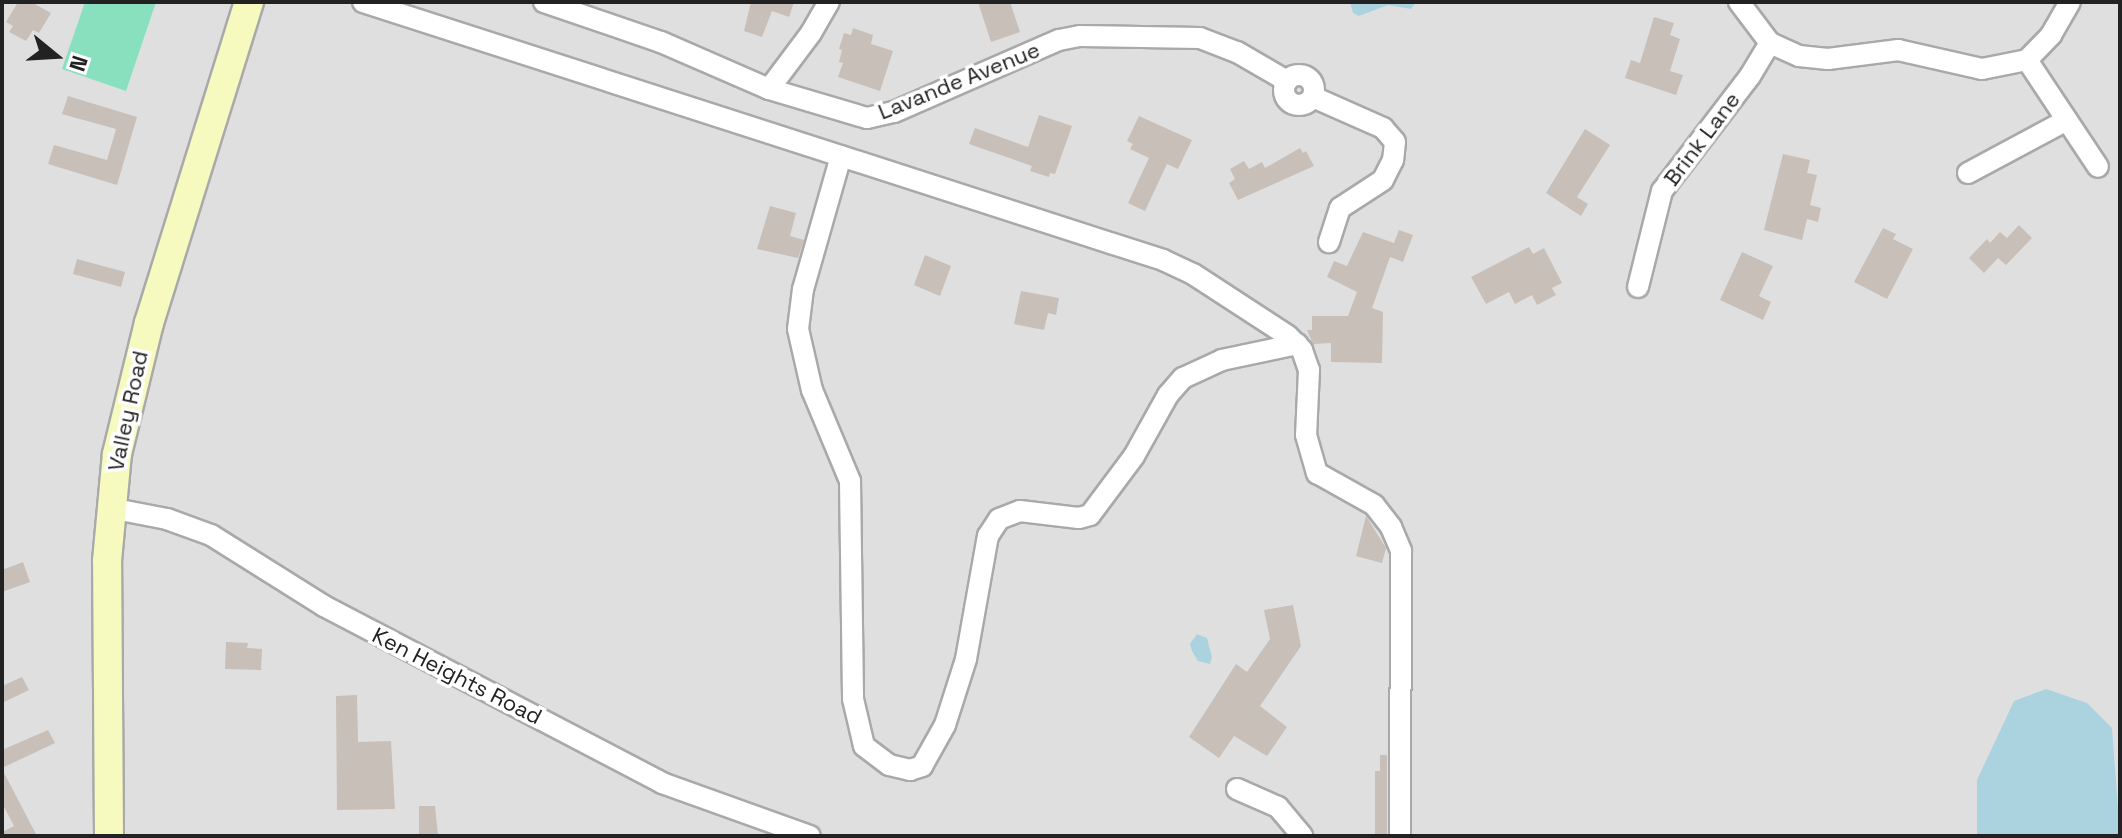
<!DOCTYPE html>
<style>
body{margin:0}
#map{position:relative;width:2122px;height:838px;overflow:hidden;background:#f2efe9;font-family:"Space Grotesk",sans-serif}
div>[style]{position:absolute}
.residential>*{inset:0;background:#e0dfdf}
.pitch>*{inset:0;background:#88e0be}
.water>*{inset:0;background:#aad3df}
.building>*{inset:0;background:#c7bfb8}
.roads{filter:drop-shadow(2px 0 #a9a9a9) drop-shadow(-2px 0 #a9a9a9) drop-shadow(0 2px #a9a9a9) drop-shadow(0 -2px #a9a9a9)}
.street>*{height:20px;margin:-10px;padding:0 10px;transform-origin:10px;border-radius:10px;background:#fff}
.street>.ring{margin:-10px;padding:0;box-sizing:content-box;background:none;border:20px solid #fff;border-radius:50%}
.secondary>*{height:28px;margin:-14px;padding:0 14px;transform-origin:14px;border-radius:14px;background:#f7fabf}
span{translate:-50% -50%;white-space:nowrap;text-align:center;line-height:1.15;-webkit-text-stroke:7px #fff;paint-order:stroke}
.street-label{font-size:22px;color:#222}
.frame{position:absolute;inset:0;border:4px solid #222;pointer-events:none}
.north{position:absolute;left:16px;top:16px;width:80px;height:80px;-webkit-text-stroke:6px #fff;paint-order:stroke;rotate:108deg;font-size:22px;font-weight:700;line-height:32px;text-align:center;color:#222}
.north::after{content:'';display:block;margin:auto;width:28px;height:36px;background:#222;clip-path:polygon(50% 0,100% 100%,50% 72%,0 100%)}
</style>
<div id="map">
<div class="residential">
<i style="clip-path:polygon(2px 2px,2120px 2px,2120px 836px,2px 836px)"></i>
</div>
<div class="pitch">
<i style="clip-path:polygon(85px 2px,156px 2px,126px 91px,62px 69px)"></i>
</div>
<div class="water">
<i style="clip-path:polygon(1350px 2px,1416px 2px,1411px 9px,1388px 5px,1359px 16px,1353px 13px)"></i>
<i style="clip-path:polygon(1197px 634px,1207px 638px,1212px 657px,1210px 664px,1198px 661px,1192px 651px,1190px 644px)"></i>
<i style="clip-path:polygon(2046px 689px,2087px 703px,2112px 728px,2120px 836px,1977px 836px,1977px 780px,2014px 701px)"></i>
</div>
<div class="building">
<i style="clip-path:polygon(18px 2px,31px 2px,51px 13px,39px 33px,33px 30px,26px 41px,9px 32px,13px 26px,6px 22px)"></i>
<i style="clip-path:polygon(751px 2px,794px 2px,789px 17px,772px 11px,762px 37px,744px 31px)"></i>
<i style="clip-path:polygon(978px 2px,1010px 2px,1020px 32px,991px 42px)"></i>
<i style="clip-path:polygon(1654px 17px,1674px 23px,1670px 35px,1680px 39px,1670px 71px,1683px 75px,1676px 95px,1625px 78px,1631px 60px,1640px 63px)"></i>
<i style="clip-path:polygon(853px 28px,873px 35px,871px 44px,893px 51px,880px 91px,838px 77px,843px 63px,839px 62px,842px 50px,839px 49px,844px 33px,851px 35px)"></i>
<i style="clip-path:polygon(68px 96px,137px 117px,117px 185px,48px 164px,54px 145px,107px 160px,116px 129px,62px 114px)"></i>
<i style="clip-path:polygon(1039px 115px,1072px 126px,1055px 174px,1050px 173px,1049px 177px,1030px 171px,1032px 166px,969px 144px,975px 128px,1028px 147px)"></i>
<i style="clip-path:polygon(1139px 116px,1192px 140px,1178px 169px,1167px 164px,1145px 211px,1128px 203px,1149px 158px,1130px 149px,1133px 144px,1127px 141px)"></i>
<i style="clip-path:polygon(1585px 129px,1610px 145px,1577px 197px,1588px 204px,1581px 216px,1546px 193px)"></i>
<i style="clip-path:polygon(1300px 148px,1303px 153px,1306px 151px,1314px 166px,1238px 200px,1229px 183px,1235px 179px,1230px 169px,1244px 161px,1249px 169px,1262px 162px,1265px 168px)"></i>
<i style="clip-path:polygon(1783px 154px,1810px 160px,1807px 173px,1817px 175px,1810px 205px,1821px 208px,1818px 222px,1807px 219px,1802px 240px,1764px 230px)"></i>
<i style="clip-path:polygon(770px 206px,796px 213px,790px 236px,804px 240px,798px 258px,757px 249px)"></i>
<i style="clip-path:polygon(2019px 225px,2032px 238px,2006px 265px,1998px 258px,1984px 273px,1969px 258px,1987px 239px,1990px 243px,2000px 232px,2007px 238px)"></i>
<i style="clip-path:polygon(1883px 228px,1896px 234px,1893px 239px,1913px 249px,1887px 299px,1854px 282px)"></i>
<i style="clip-path:polygon(1399px 230px,1413px 235px,1403px 262px,1390px 257px,1372px 308px,1383px 312px,1382px 363px,1331px 362px,1331px 343px,1313px 344px,1307px 330px,1312px 330px,1312px 316px,1348px 316px,1357px 292px,1327px 277px,1334px 261px,1347px 266px,1363px 232px,1394px 243px)"></i>
<i style="clip-path:polygon(1529px 247px,1533px 254px,1544px 248px,1562px 283px,1552px 288px,1556px 295px,1537px 305px,1532px 295px,1515px 304px,1509px 292px,1486px 304px,1471px 277px)"></i>
<i style="clip-path:polygon(1742px 252px,1773px 266px,1759px 296px,1771px 302px,1763px 320px,1720px 300px)"></i>
<i style="clip-path:polygon(925px 255px,951px 266px,940px 296px,914px 285px)"></i>
<i style="clip-path:polygon(77px 259px,125px 272px,121px 287px,73px 274px)"></i>
<i style="clip-path:polygon(1021px 291px,1059px 298px,1056px 315px,1048px 313px,1044px 330px,1014px 324px)"></i>
<i style="clip-path:polygon(1366px 516px,1386px 548px,1382px 563px,1356px 556px)"></i>
<i style="clip-path:polygon(23px 562px,30px 582px,2px 592px,2px 570px)"></i>
<i style="clip-path:polygon(1293px 605px,1301px 646px,1260px 706px,1287px 727px,1267px 756px,1234px 736px,1219px 758px,1189px 737px,1236px 664px,1247px 672px,1270px 639px,1264px 610px)"></i>
<i style="clip-path:polygon(226px 642px,248px 643px,247px 648px,262px 649px,261px 670px,225px 669px)"></i>
<i style="clip-path:polygon(22px 677px,29px 690px,2px 703px,2px 686px)"></i>
<i style="clip-path:polygon(357px 695px,358px 742px,391px 741px,395px 809px,337px 810px,336px 696px)"></i>
<i style="clip-path:polygon(48px 730px,55px 743px,2px 768px,2px 750px)"></i>
<i style="clip-path:polygon(1380px 755px,1387px 755px,1387px 836px,1375px 836px,1375px 771px,1380px 771px)"></i>
<i style="clip-path:polygon(2px 769px,37px 836px,2px 836px,2px 832px,14px 826px,2px 803px)"></i>
<i style="clip-path:polygon(419px 806px,435px 806px,438px 836px,419px 836px)"></i>
</div>
<div class="roads">
<div class="street">
<i style="left:363px;top:2px;width:841px;rotate:17.87deg"></i>
<i style="left:1163px;top:260px;width:33px;rotate:25deg"></i>
<i style="left:1193px;top:274px;width:113px;rotate:33.1deg"></i>
<i style="left:1288px;top:336px;width:20px;rotate:45deg"></i>
<i style="left:1302px;top:350px;width:21px;rotate:71deg"></i>
<i style="left:1309px;top:370px;width:65px;rotate:92.6deg"></i>
<i style="left:1306px;top:435px;width:40px;rotate:74deg"></i>
<i style="left:1317px;top:473px;width:65px;rotate:29.3deg"></i>
<i style="left:1374px;top:505px;width:28px;rotate:52deg"></i>
<i style="left:1391px;top:527px;width:26px;rotate:67deg"></i>
<i style="left:1401px;top:551px;width:285px;rotate:90.2deg"></i>
<i style="left:544px;top:2px;width:124px;rotate:18.9deg"></i>
<i style="left:661px;top:42px;width:118px;rotate:23.5deg"></i>
<i style="left:769px;top:89px;width:102px;rotate:16.5deg"></i>
<i style="left:867px;top:118px;width:28px;rotate:-13deg"></i>
<i style="left:894px;top:112px;width:180px;rotate:-23.6deg"></i>
<i style="left:1059px;top:40px;width:21px;rotate:-11deg"></i>
<i style="left:1080px;top:36px;width:120px;rotate:1deg"></i>
<i style="left:1200px;top:38px;width:40px;rotate:21deg"></i>
<i style="left:1237px;top:52px;width:58px;rotate:30.1deg"></i>
<i style="left:1739px;top:2px;width:51px;rotate:52.9deg"></i>
<i style="left:1770px;top:43px;width:32px;rotate:24deg"></i>
<i style="left:1799px;top:56px;width:29px;rotate:6deg"></i>
<i style="left:1828px;top:59px;width:71px;rotate:-7.3deg"></i>
<i style="left:1898px;top:50px;width:86px;rotate:12.7deg"></i>
<i style="left:1982px;top:69px;width:46px;rotate:-11.3deg"></i>
<i style="left:2027px;top:60px;width:35px;rotate:-46deg"></i>
<i style="left:2051px;top:35px;width:38px;rotate:-60deg"></i>
<i style="left:2027px;top:60px;width:128px;rotate:56.4deg"></i>
<i class="ring" style="left:1284px;top:75px;width:10px;height:10px"></i>
<i style="left:769px;top:89px;width:70px;rotate:-53.1deg"></i>
<i style="left:811px;top:33px;width:36px;rotate:-60deg"></i>
<i style="left:1313px;top:97px;width:77px;rotate:23.9deg"></i>
<i style="left:1383px;top:128px;width:18px;rotate:49deg"></i>
<i style="left:1395px;top:142px;width:18px;rotate:96deg"></i>
<i style="left:1393px;top:160px;width:22px;rotate:117deg"></i>
<i style="left:1383px;top:180px;width:51px;rotate:146.9deg"></i>
<i style="left:1340px;top:208px;width:36px;rotate:108deg"></i>
<i style="left:841px;top:156px;width:138px;rotate:105.9deg"></i>
<i style="left:803px;top:289px;width:40px;rotate:97.1deg"></i>
<i style="left:798px;top:329px;width:63px;rotate:77.1deg"></i>
<i style="left:812px;top:390px;width:99px;rotate:67.3deg"></i>
<i style="left:850px;top:481px;width:218px;rotate:89.2deg"></i>
<i style="left:853px;top:699px;width:48px;rotate:76.8deg"></i>
<i style="left:864px;top:746px;width:31px;rotate:37deg"></i>
<i style="left:889px;top:765px;width:22px;rotate:13deg"></i>
<i style="left:910px;top:770px;width:13px;rotate:-18deg"></i>
<i style="left:922px;top:766px;width:47px;rotate:-60.7deg"></i>
<i style="left:945px;top:725px;width:69px;rotate:-72.3deg"></i>
<i style="left:966px;top:659px;width:125px;rotate:-79.9deg"></i>
<i style="left:988px;top:536px;width:20px;rotate:-57deg"></i>
<i style="left:999px;top:519px;width:22px;rotate:-21deg"></i>
<i style="left:1020px;top:511px;width:59px;rotate:6.8deg"></i>
<i style="left:1079px;top:518px;width:11px;rotate:-15deg"></i>
<i style="left:1090px;top:515px;width:74px;rotate:-53.3deg"></i>
<i style="left:1134px;top:456px;width:70px;rotate:-60.9deg"></i>
<i style="left:1168px;top:395px;width:23px;rotate:-49deg"></i>
<i style="left:1183px;top:378px;width:43px;rotate:-24.8deg"></i>
<i style="left:1222px;top:360px;width:77px;rotate:-12deg"></i>
<i style="left:1968px;top:173px;width:112px;rotate:-28.2deg"></i>
<i style="left:1638px;top:287px;width:99px;rotate:-76deg"></i>
<i style="left:1662px;top:191px;width:145px;rotate:-52.6deg"></i>
<i style="left:1750px;top:76px;width:39px;rotate:-59deg"></i>
<i style="left:110px;top:508px;width:58px;rotate:10.9deg"></i>
<i style="left:167px;top:519px;width:47px;rotate:20deg"></i>
<i style="left:211px;top:535px;width:133px;rotate:32.1deg"></i>
<i style="left:324px;top:606px;width:382px;rotate:27.6deg"></i>
<i style="left:662px;top:783px;width:157px;rotate:19.7deg"></i>
<i style="left:1237px;top:789px;width:45px;rotate:23.7deg"></i>
<i style="left:1278px;top:807px;width:38px;rotate:50deg"></i>
</div>
<div class="secondary">
<i style="left:109px;top:836px;width:275px;rotate:-90.4deg"></i>
<i style="left:107px;top:561px;width:107px;rotate:-84.7deg"></i>
<i style="left:117px;top:454px;width:135px;rotate:-76.3deg"></i>
<i style="left:149px;top:323px;width:336px;rotate:-72.7deg"></i>
</div>
</div>
<div class="street-label">
<span style="left:959px;top:81px;rotate:-22deg">Lavande Avenue</span>
<span style="left:1702px;top:139px;rotate:-53deg">Brink Lane</span>
<span style="left:128px;top:411px;rotate:-78deg">Valley Road</span>
<span style="left:457px;top:676px;rotate:27deg">Ken Heights Road</span>
</div>
<div class="frame"></div>
<div class="north">N</div>
</div>
